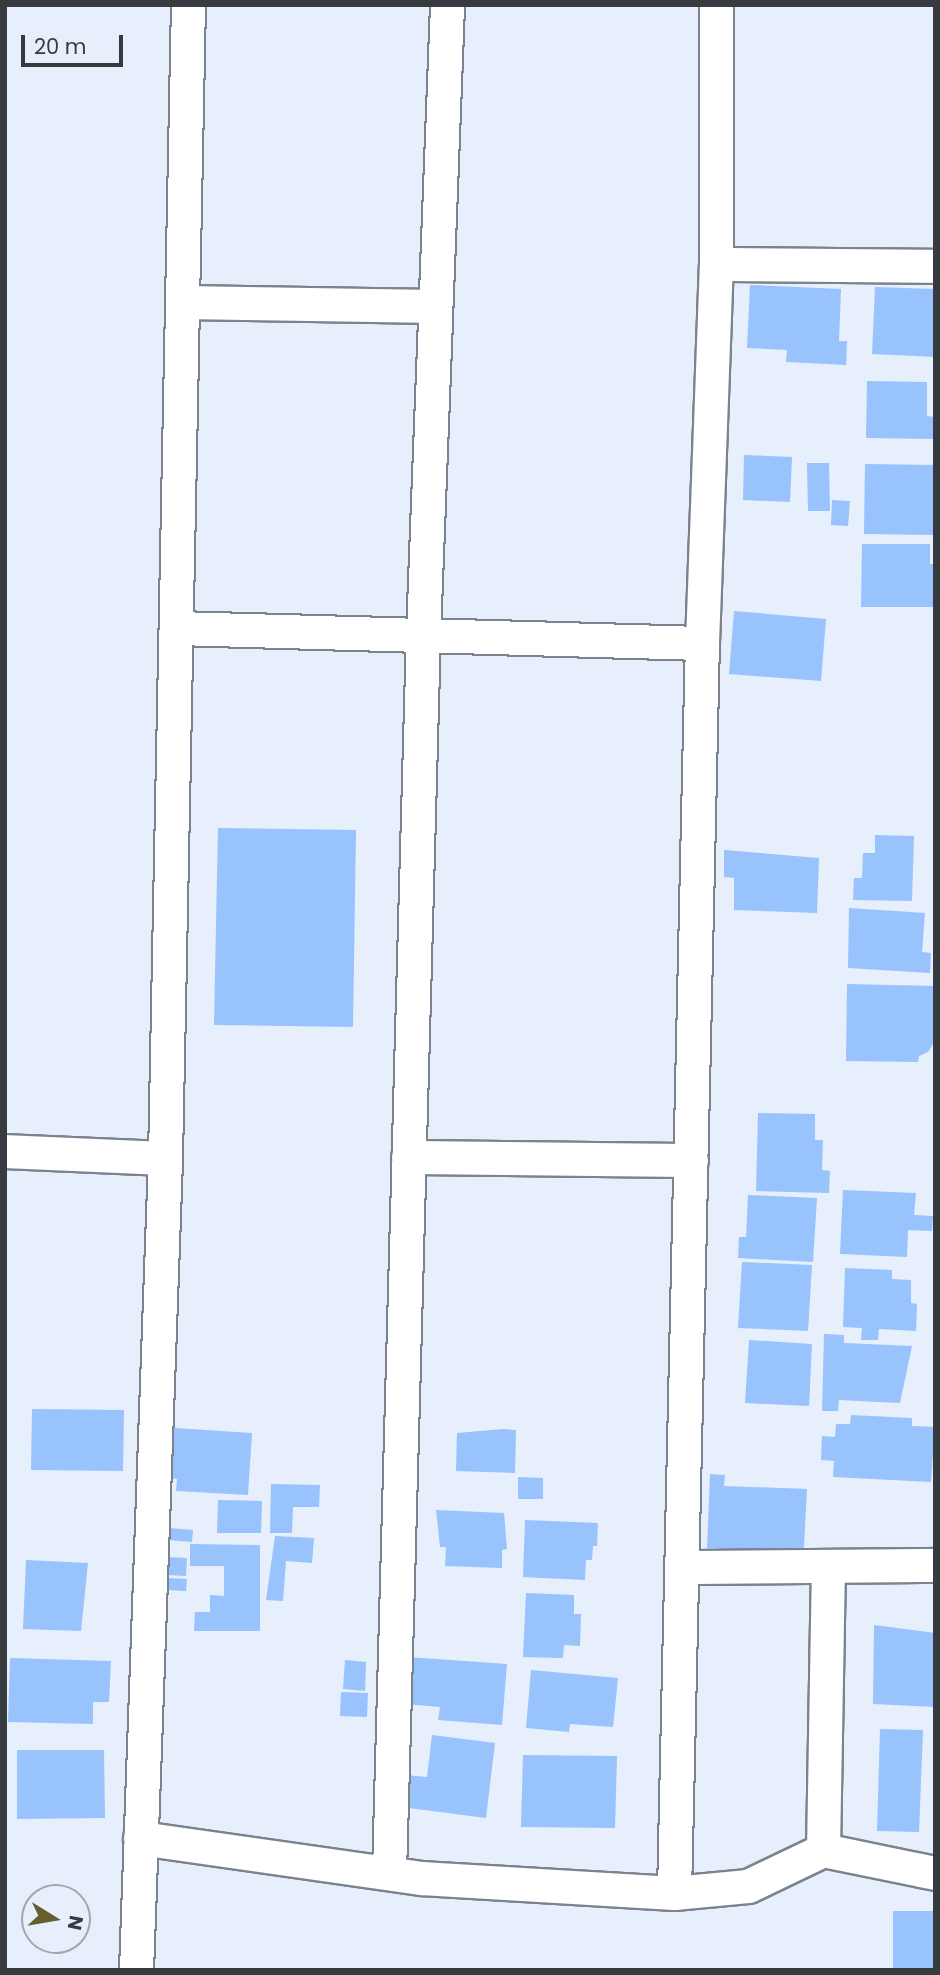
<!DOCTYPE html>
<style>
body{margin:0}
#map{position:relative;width:940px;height:1975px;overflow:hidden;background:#e6effb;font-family:Poppins,sans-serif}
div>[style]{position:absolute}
.building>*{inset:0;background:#98c3fc}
.roads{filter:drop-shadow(2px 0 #7a838e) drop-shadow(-2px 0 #7a838e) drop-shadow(0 2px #7a838e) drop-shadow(0 -2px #7a838e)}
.minor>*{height:33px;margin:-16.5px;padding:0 16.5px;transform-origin:16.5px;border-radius:16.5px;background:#fff}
span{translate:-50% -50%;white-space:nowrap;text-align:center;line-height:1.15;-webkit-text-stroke:5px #e6effb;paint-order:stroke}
.frame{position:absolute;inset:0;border:7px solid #373b3f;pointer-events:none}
.north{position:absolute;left:21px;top:1884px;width:70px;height:70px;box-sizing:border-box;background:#e6effb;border:2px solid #a0a7b0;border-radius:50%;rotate:101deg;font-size:19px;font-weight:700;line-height:28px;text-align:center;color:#373b3f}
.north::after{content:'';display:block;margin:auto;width:24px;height:32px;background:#63602d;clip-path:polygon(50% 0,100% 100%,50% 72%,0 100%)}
.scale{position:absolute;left:21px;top:35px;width:102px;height:32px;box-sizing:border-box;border:4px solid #373b3f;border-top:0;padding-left:9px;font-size:21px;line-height:24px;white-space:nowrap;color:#373b3f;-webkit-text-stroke:5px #e6effb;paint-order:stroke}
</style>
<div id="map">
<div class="building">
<i style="clip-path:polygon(750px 285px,841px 289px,839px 341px,847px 341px,846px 365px,786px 362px,787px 350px,747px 348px)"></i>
<i style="clip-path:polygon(875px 287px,935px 289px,935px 357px,872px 354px)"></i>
<i style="clip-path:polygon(867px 381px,927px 382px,927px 416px,935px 417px,935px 439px,866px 438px)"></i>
<i style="clip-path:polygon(744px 455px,792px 457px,790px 502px,743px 500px)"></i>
<i style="clip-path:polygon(807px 463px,829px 463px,830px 511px,808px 511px)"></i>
<i style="clip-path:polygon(865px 464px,935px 465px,935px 535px,864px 534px)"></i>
<i style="clip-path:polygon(832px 500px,850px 501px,848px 526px,831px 525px)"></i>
<i style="clip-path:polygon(862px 544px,930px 544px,930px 564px,935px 564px,935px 607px,861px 607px)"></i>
<i style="clip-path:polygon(734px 611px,826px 619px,821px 681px,729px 674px)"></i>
<i style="clip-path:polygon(218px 828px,356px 830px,353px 1027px,214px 1025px)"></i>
<i style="clip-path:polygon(875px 835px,914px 836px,912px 901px,853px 900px,854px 878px,862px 878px,863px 853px,875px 853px)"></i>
<i style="clip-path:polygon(724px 850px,819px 858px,817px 913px,734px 910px,734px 878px,724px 877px)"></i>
<i style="clip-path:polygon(849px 908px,925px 913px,922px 952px,931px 953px,930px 973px,848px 968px)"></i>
<i style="clip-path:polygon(847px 984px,935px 986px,935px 1041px,928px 1052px,919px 1056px,918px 1062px,846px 1061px)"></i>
<i style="clip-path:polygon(758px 1113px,815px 1114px,815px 1140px,823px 1140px,822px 1170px,830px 1171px,829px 1193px,756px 1191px)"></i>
<i style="clip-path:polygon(843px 1190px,916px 1193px,914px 1215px,933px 1216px,932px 1231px,908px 1230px,907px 1257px,840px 1254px)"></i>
<i style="clip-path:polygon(748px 1195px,817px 1198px,813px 1262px,738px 1258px,739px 1237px,746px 1237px)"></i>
<i style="clip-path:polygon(742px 1262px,812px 1265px,808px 1331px,738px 1328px)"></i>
<i style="clip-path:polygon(845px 1268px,892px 1270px,892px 1279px,911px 1280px,911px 1303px,917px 1304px,916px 1331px,879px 1329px,878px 1340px,861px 1340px,862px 1328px,843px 1327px)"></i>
<i style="clip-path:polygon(824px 1334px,844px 1335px,844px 1343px,912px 1346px,900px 1403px,839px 1400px,838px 1411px,822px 1411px)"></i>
<i style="clip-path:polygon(749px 1340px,812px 1344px,809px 1406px,745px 1403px)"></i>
<i style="clip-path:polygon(32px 1409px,124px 1410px,123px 1471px,31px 1470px)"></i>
<i style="clip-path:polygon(851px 1415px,912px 1418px,912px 1426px,935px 1427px,931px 1482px,833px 1477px,834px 1461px,821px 1460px,822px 1436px,835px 1437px,836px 1424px,850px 1424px)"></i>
<i style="clip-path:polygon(160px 1427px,252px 1433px,248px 1495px,176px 1491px,177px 1479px,157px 1477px)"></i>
<i style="clip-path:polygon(503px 1429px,516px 1430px,515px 1473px,456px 1471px,457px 1433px)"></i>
<i style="clip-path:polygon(710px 1474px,725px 1475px,724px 1486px,807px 1489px,803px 1566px,718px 1562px,719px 1548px,707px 1548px)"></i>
<i style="clip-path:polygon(518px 1477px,543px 1478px,543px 1499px,518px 1499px)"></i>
<i style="clip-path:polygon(271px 1484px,320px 1485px,319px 1507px,293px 1507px,292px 1533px,270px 1533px)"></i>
<i style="clip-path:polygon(218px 1500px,262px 1501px,261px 1533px,217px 1533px)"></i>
<i style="clip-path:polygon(436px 1510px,504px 1513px,507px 1549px,502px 1550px,502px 1568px,445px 1566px,446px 1547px,440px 1547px)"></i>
<i style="clip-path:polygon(525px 1520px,598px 1523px,597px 1546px,593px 1546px,592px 1560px,586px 1560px,585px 1580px,523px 1577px)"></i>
<i style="clip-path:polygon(169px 1528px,193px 1530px,192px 1542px,168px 1540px)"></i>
<i style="clip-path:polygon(275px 1536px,314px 1538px,312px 1563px,286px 1561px,283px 1601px,266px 1600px)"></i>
<i style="clip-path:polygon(190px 1544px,260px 1545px,260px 1631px,194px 1631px,195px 1612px,210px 1612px,210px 1595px,224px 1596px,224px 1566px,190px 1566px)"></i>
<i style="clip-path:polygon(168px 1557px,187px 1558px,186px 1576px,167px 1575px)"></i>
<i style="clip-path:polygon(26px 1560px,88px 1563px,81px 1631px,23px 1629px)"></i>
<i style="clip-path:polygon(168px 1578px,187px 1579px,186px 1591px,167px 1590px)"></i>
<i style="clip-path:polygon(526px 1593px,574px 1595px,574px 1614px,581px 1614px,580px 1646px,564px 1645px,563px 1658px,523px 1657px)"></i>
<i style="clip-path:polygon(874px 1625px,935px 1633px,934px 1707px,873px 1704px)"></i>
<i style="clip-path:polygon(408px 1657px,507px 1664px,502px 1725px,438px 1720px,440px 1707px,405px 1704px)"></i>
<i style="clip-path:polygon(10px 1658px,111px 1661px,109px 1702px,93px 1702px,93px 1724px,8px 1722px)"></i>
<i style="clip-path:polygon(345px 1660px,366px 1662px,365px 1691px,343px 1689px)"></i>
<i style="clip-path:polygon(531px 1670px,618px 1678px,613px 1727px,570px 1724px,569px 1732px,526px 1728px)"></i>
<i style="clip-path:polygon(341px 1692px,368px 1693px,367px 1717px,340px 1716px)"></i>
<i style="clip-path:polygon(880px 1729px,923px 1730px,919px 1832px,877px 1831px)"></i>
<i style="clip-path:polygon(432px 1735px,495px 1743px,486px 1818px,401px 1807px,406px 1775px,427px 1777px)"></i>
<i style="clip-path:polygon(17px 1750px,104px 1750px,105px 1818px,17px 1819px)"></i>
<i style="clip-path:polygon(523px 1755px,617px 1756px,615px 1828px,521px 1827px)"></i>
<i style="clip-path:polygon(893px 1911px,935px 1911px,935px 1970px,893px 1970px)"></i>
</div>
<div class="roads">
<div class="minor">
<i style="left:716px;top:264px;width:219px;rotate:0.5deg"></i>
<i style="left:183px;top:302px;width:252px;rotate:0.9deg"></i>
<i style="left:177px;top:628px;width:525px;rotate:1.64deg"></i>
<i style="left:5px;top:1151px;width:160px;rotate:2.5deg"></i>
<i style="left:408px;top:1157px;width:283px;rotate:0.6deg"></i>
<i style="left:683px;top:1567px;width:252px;rotate:-0.5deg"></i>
<i style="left:140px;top:1838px;width:284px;rotate:8.1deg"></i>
<i style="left:421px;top:1878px;width:253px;rotate:3.4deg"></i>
<i style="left:674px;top:1893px;width:74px;rotate:-5.4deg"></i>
<i style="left:748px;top:1886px;width:83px;rotate:-25.6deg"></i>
<i style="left:823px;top:1850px;width:114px;rotate:11.6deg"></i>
<i style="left:823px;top:1850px;width:282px;rotate:-89deg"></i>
<i style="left:389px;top:1873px;width:1240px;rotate:-88.43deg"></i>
<i style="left:423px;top:633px;width:628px;rotate:-87.81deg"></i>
<i style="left:674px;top:1893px;width:1250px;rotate:-88.72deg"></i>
<i style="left:702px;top:643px;width:379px;rotate:-87.9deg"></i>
<i style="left:716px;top:264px;width:259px;rotate:-90deg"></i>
<i style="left:136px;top:1970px;width:813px;rotate:-87.95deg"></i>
<i style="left:165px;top:1158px;width:1153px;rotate:-88.86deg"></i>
</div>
</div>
<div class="frame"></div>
<div class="north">N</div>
<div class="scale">20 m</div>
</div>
